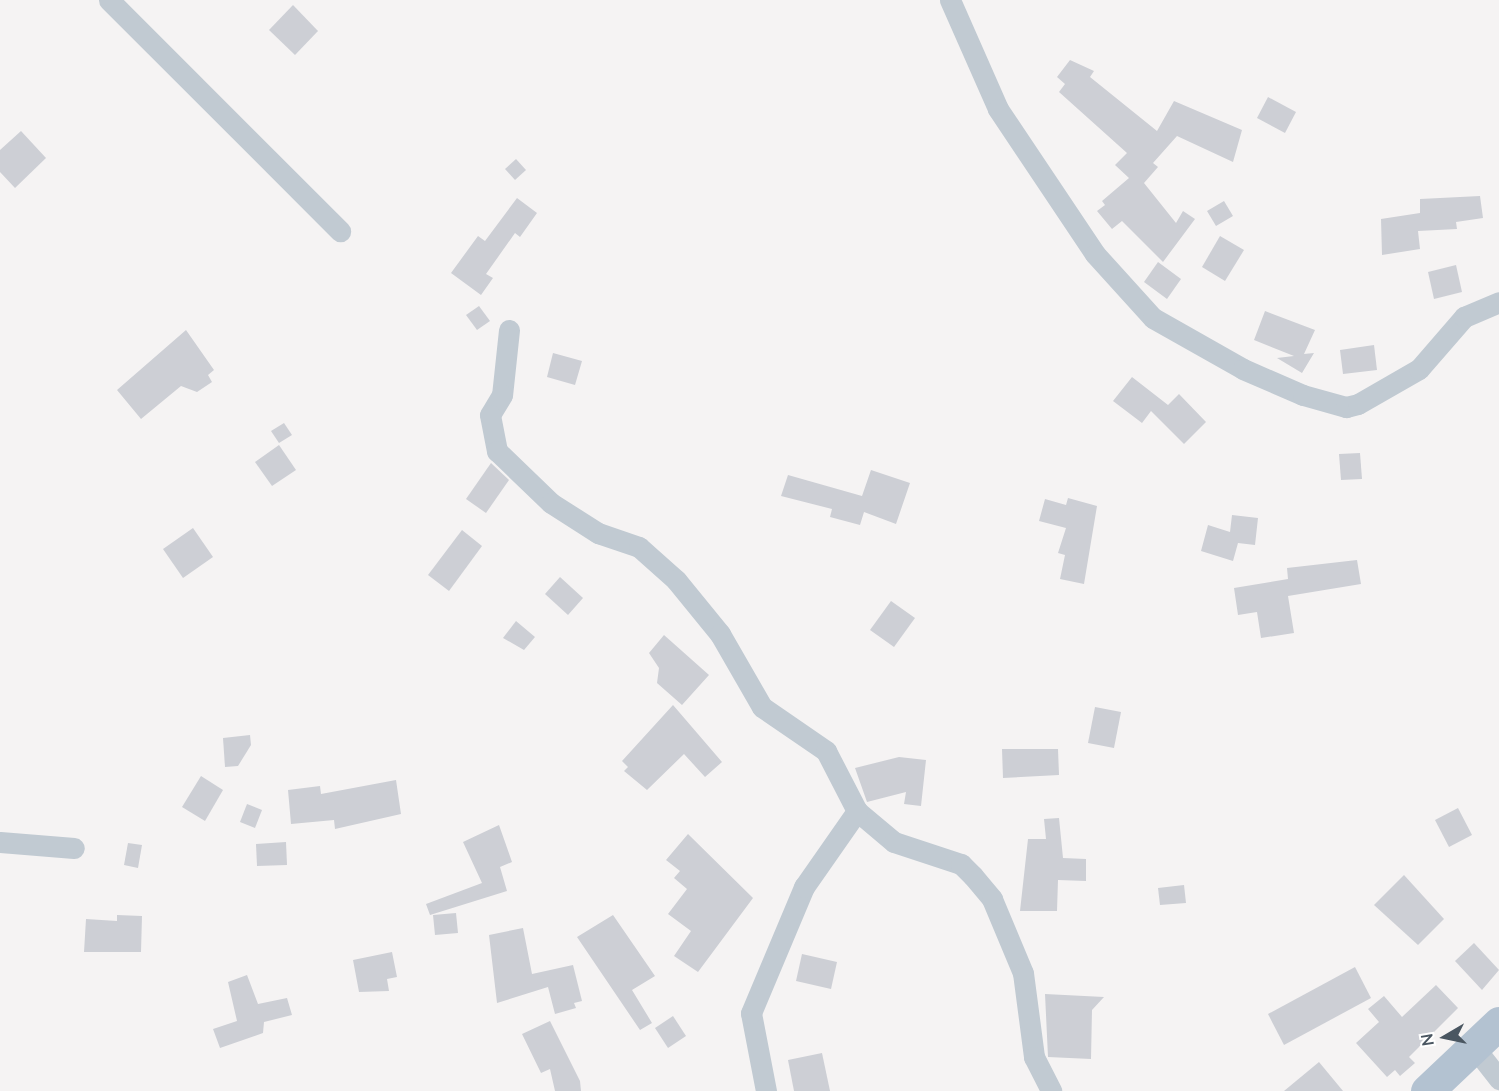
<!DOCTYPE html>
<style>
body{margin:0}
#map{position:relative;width:1499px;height:1091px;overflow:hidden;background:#f5f3f3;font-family:Lato,sans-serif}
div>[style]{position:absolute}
.building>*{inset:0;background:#cdcfd5}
.minor>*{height:21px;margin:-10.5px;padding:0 10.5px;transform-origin:10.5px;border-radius:10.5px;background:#c1cad2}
.primary>*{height:33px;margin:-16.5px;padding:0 16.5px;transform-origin:16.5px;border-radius:16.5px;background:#b3c2d1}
span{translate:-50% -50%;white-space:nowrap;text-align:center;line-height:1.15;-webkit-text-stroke:6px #fff;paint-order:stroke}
.north{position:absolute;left:1415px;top:1007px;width:60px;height:60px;-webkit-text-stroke:4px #fff;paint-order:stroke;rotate:261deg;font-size:16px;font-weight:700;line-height:24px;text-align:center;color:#4a5661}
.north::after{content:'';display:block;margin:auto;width:21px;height:27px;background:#4a5661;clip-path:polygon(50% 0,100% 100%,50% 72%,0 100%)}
</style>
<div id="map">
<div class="building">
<i style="clip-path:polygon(293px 5px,318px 31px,295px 55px,269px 30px)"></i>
<i style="clip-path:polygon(1070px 60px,1094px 71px,1090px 77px,1157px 131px,1174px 101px,1242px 130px,1233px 162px,1177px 136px,1153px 163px,1158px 167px,1144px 183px,1176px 223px,1183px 211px,1195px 219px,1163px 262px,1122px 221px,1112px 229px,1097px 211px,1105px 205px,1102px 201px,1129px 178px,1115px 165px,1127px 153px,1059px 92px,1065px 84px,1057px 77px)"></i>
<i style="clip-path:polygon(1268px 97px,1296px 112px,1285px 133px,1257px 118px)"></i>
<i style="clip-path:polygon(21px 131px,46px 158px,15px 188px,0 172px,0 150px)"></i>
<i style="clip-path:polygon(516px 159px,526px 170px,515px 180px,505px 169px)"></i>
<i style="clip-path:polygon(1480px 196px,1483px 218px,1456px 222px,1457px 229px,1418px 231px,1420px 249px,1382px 255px,1381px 219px,1420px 213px,1420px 199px)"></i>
<i style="clip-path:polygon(517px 198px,537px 213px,520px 237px,515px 233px,486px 274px,493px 278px,481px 295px,451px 273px,478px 236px,485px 241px)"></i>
<i style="clip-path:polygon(1224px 201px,1233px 216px,1216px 226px,1207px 211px)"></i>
<i style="clip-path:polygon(1220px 236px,1244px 250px,1225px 281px,1202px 267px)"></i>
<i style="clip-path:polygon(1158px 262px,1181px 279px,1167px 299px,1144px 282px)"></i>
<i style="clip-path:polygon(1456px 265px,1462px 292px,1434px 299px,1428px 272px)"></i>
<i style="clip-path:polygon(479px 306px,490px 321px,477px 330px,466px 315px)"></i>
<i style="clip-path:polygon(1265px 311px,1315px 330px,1304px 354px,1314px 353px,1302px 373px,1277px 358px,1294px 356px,1254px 340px)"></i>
<i style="clip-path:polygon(186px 330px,214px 370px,208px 375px,212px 382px,197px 392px,181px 386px,141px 419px,117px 390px)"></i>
<i style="clip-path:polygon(1374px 345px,1377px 370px,1343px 374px,1340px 350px)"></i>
<i style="clip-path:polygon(553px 353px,582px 361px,575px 385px,547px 377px)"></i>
<i style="clip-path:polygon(1132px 377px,1168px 405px,1179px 394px,1206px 422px,1184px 444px,1151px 411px,1142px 423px,1113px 401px)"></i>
<i style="clip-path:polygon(284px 423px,292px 435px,279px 443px,271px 431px)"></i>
<i style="clip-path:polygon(279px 445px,296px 470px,272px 486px,255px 462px)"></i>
<i style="clip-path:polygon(1360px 453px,1362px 479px,1341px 480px,1339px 454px)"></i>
<i style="clip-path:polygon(491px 463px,509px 480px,486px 513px,466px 499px)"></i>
<i style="clip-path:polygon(871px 470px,910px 483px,896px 524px,864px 512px,860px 525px,830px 517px,832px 509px,781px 496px,788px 475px,862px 496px)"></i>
<i style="clip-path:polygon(1068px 498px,1097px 506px,1084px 584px,1060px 579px,1065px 555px,1058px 553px,1066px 528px,1039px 521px,1045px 499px,1066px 505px)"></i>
<i style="clip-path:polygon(1232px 515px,1258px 518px,1255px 545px,1238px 543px,1233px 561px,1201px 551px,1208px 525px,1230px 532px)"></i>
<i style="clip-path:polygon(193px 528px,213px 557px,183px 578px,163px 549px)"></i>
<i style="clip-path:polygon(462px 530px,482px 546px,449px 591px,428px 575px)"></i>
<i style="clip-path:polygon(1357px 560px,1361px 584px,1288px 596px,1294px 633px,1261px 638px,1257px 612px,1238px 615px,1234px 588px,1288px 579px,1287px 568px)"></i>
<i style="clip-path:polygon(560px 577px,583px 598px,568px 615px,545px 594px)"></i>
<i style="clip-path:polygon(891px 601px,915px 618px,894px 647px,870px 630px)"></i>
<i style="clip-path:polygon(516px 621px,535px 637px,524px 650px,503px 638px)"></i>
<i style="clip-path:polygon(664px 635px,709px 675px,682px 705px,657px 683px,659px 668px,649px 653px)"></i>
<i style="clip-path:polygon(673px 705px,722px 762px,705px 777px,684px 754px,647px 790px,624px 771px,628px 767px,622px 761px)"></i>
<i style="clip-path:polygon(1095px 707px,1121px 712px,1114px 748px,1088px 743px)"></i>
<i style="clip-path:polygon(250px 735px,251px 745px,238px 766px,225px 767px,223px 738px)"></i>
<i style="clip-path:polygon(1002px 749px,1058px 749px,1059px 775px,1003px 778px)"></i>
<i style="clip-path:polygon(899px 757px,926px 760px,921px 806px,904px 804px,906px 792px,867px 802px,855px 768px)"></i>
<i style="clip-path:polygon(201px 776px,223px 790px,205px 821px,182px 807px)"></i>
<i style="clip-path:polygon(396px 780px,401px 814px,335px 829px,334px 820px,291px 824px,288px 790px,320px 786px,321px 794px)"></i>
<i style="clip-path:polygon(247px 804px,262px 810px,255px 828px,240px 822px)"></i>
<i style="clip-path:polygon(1458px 808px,1472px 835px,1449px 847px,1435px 820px)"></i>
<i style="clip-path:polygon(1059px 818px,1063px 858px,1086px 859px,1086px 881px,1058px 880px,1057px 911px,1020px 911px,1028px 839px,1046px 839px,1044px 819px)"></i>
<i style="clip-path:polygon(499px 825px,512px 862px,500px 867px,507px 891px,430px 915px,426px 904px,482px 883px,463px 842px)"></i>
<i style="clip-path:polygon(688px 834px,753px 898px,698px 972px,674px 956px,691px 931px,668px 914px,687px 889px,674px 878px,680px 871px,666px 860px)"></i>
<i style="clip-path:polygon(286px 842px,287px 865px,257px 866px,256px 844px)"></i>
<i style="clip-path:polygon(128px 843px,142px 845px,138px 868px,124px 865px)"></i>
<i style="clip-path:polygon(1404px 875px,1444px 919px,1418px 945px,1374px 905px)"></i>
<i style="clip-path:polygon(1184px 885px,1186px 903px,1160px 905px,1158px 888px)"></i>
<i style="clip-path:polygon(456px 913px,458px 933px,435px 935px,433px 915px)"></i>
<i style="clip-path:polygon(117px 915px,142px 916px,141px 952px,84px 952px,86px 919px,117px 921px)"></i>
<i style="clip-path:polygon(613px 915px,655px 976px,632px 990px,652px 1023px,640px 1030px,577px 937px)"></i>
<i style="clip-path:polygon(523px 928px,532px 974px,573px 965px,582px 1001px,574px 1003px,576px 1008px,555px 1014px,548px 987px,497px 1003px,489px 935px)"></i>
<i style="clip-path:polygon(1474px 943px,1499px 970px,1482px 990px,1455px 961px)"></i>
<i style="clip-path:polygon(392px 952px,397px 977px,387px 979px,389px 991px,359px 992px,353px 960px)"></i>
<i style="clip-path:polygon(802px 954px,837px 962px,831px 989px,796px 981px)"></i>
<i style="clip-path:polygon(1355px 967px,1371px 998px,1284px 1045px,1268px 1014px)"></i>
<i style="clip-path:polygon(247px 975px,258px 1004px,287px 998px,292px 1015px,264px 1022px,263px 1033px,220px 1048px,213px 1029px,237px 1021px,228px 982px)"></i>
<i style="clip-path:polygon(1436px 985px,1458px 1008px,1409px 1057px,1415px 1063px,1400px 1076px,1395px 1070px,1387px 1077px,1356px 1043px,1379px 1022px,1368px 1009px,1384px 996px,1402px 1017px)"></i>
<i style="clip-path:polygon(1045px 994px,1104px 997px,1092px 1010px,1091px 1059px,1048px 1057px)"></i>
<i style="clip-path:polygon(673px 1016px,686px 1036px,668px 1048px,655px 1028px)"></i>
<i style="clip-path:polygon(550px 1021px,580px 1081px,581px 1091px,555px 1091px,550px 1069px,541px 1073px,522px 1034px)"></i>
<i style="clip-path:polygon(822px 1053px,830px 1091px,794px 1091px,788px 1060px)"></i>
<i style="clip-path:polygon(1319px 1062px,1343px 1091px,1284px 1091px)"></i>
</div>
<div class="minor">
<i style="left:109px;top:0;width:327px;rotate:45deg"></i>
<i style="left:950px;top:0;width:119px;rotate:66.2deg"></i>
<i style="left:998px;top:109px;width:174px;rotate:56.2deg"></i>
<i style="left:1095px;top:254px;width:86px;rotate:47.8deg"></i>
<i style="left:1153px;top:318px;width:103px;rotate:29.5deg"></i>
<i style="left:1243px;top:369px;width:65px;rotate:23.4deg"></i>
<i style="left:1303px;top:395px;width:45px;rotate:15.6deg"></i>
<i style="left:1346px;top:407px;width:12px;rotate:-14deg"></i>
<i style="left:1358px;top:404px;width:70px;rotate:-29.8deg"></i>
<i style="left:1419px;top:369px;width:69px;rotate:-49.1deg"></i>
<i style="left:1464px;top:317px;width:38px;rotate:-23deg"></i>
<i style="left:509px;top:330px;width:65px;rotate:96.1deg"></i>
<i style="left:502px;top:395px;width:23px;rotate:121deg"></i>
<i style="left:490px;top:415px;width:37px;rotate:79deg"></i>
<i style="left:497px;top:451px;width:75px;rotate:43.9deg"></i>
<i style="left:551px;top:503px;width:56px;rotate:32.6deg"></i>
<i style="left:598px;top:533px;width:43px;rotate:18.9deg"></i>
<i style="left:639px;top:547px;width:50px;rotate:41.7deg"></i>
<i style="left:676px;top:580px;width:70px;rotate:50.8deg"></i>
<i style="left:720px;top:634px;width:84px;rotate:60.1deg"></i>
<i style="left:762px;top:707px;width:78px;rotate:34.5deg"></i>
<i style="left:826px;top:751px;width:68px;rotate:62.7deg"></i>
<i style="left:857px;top:811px;width:48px;rotate:40deg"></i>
<i style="left:894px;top:842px;width:71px;rotate:18.2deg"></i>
<i style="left:961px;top:864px;width:17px;rotate:45deg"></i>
<i style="left:973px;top:876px;width:30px;rotate:50deg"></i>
<i style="left:992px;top:899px;width:80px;rotate:67.3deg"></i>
<i style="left:1023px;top:973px;width:85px;rotate:82.5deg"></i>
<i style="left:1034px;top:1057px;width:38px;rotate:63deg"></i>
<i style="left:0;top:842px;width:74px;rotate:4.6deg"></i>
<i style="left:1474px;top:1047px;width:41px;rotate:52deg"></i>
<i style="left:766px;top:1091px;width:79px;rotate:-100.9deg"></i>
<i style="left:751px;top:1013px;width:137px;rotate:-67.2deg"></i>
<i style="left:804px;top:887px;width:93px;rotate:-55.1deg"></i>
</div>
<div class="primary">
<i style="left:1427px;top:1091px;width:99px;rotate:-43.4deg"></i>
</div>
<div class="north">N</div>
</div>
